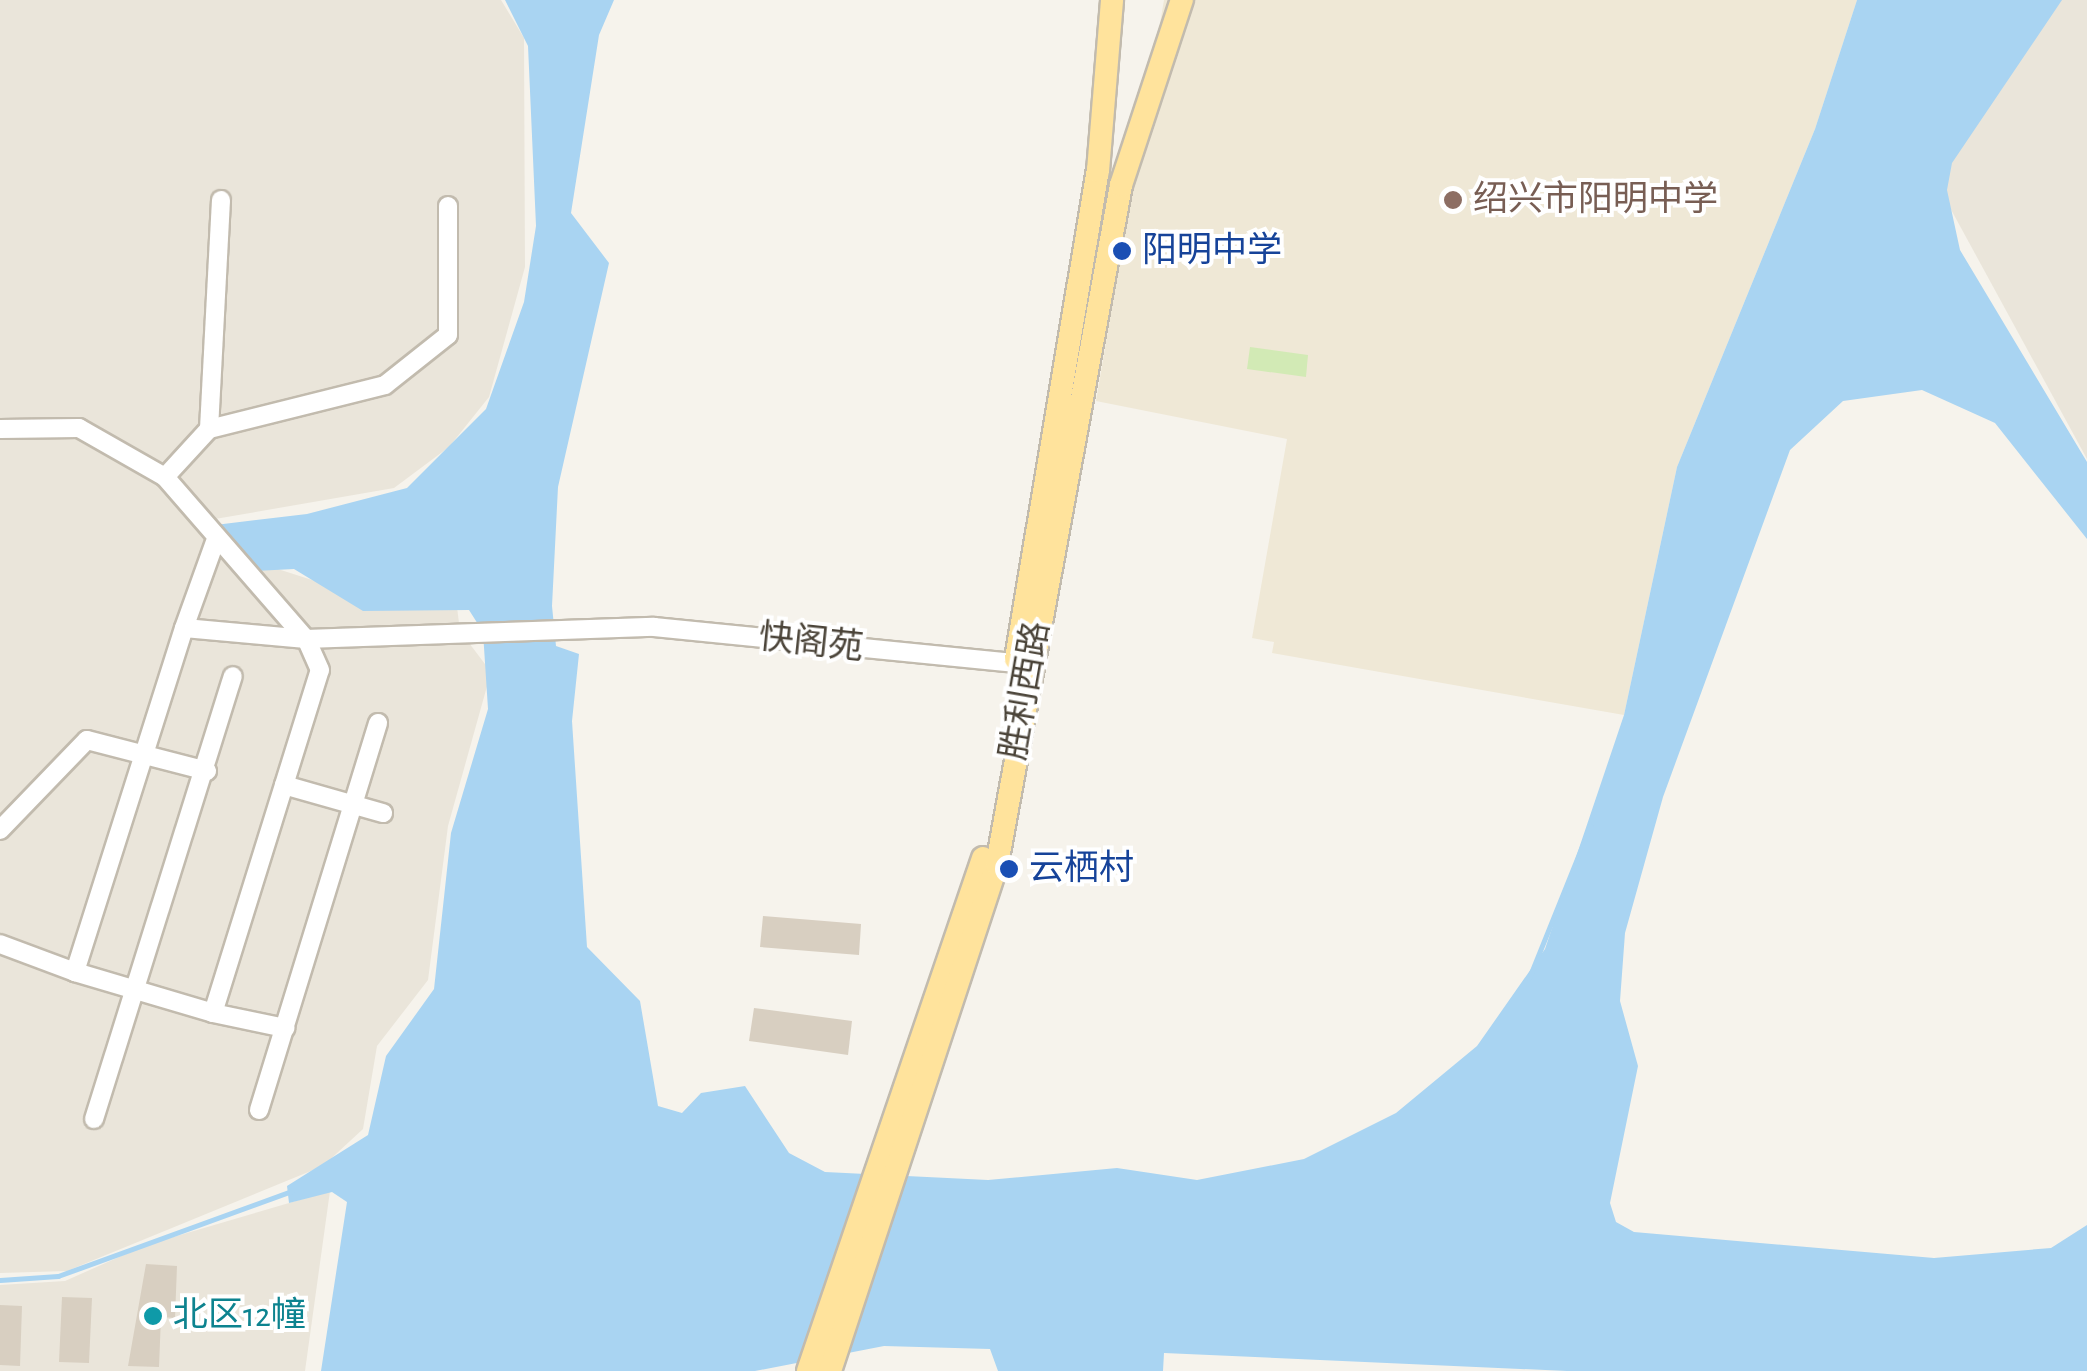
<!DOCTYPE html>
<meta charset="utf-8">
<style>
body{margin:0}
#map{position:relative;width:2087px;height:1371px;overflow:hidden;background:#f6f3ec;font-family:"Alegreya Sans","Noto Sans SC",sans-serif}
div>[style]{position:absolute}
.residential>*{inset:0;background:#eae5da}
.education>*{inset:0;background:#efe8d6}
.green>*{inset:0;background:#d2eab5}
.water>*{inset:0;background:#a9d4f2}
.stream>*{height:5px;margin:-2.5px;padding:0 2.5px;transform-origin:2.5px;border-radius:2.5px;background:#a9d4f2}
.building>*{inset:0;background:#d8cfc1}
.roads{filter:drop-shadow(2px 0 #c2bbae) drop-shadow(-2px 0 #c2bbae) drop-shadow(0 2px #c2bbae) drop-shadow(0 -2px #c2bbae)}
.minor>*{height:18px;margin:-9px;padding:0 9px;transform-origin:9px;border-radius:9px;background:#fff}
.major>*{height:22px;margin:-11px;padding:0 11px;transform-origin:11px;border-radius:11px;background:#ffe39c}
.dots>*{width:28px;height:28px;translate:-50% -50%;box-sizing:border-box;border:5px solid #fff;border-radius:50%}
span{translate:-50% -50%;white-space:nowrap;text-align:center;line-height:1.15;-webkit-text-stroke:8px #fff;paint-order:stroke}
.education-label{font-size:35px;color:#785e54}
.left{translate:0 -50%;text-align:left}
.transit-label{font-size:35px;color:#164399}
.street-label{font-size:35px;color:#4b4439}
.culture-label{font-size:35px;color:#0d838f}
</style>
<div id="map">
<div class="residential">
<i style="clip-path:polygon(0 0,501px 0,524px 38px,525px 267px,489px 397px,449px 447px,394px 488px,215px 519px,256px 562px,365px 597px,456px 599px,460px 631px,491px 672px,448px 826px,428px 980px,377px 1046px,363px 1129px,323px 1166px,67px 1271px,0 1273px)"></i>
<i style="clip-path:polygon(2041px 0,2087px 0,2087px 459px,1936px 182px)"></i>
<i style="clip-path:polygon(330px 1191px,305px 1371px,0 1371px,0 1285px,65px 1281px,146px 1245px)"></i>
</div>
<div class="education">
<i style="clip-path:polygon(1164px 0,1857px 0,1815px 129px,1677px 467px,1624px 715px,1272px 653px,1274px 642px,1252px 638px,1287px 439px,1096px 401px)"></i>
</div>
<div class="green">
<i style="clip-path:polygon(1250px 347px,1308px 355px,1306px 377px,1247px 369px)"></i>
</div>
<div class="water">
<i style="clip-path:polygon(505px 0,614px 0,599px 35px,571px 213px,609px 263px,558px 487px,552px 606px,556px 646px,579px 654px,572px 721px,587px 947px,640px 1001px,658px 1106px,682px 1113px,701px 1093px,745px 1086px,789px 1153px,825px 1172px,988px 1180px,1117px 1168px,1197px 1180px,1304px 1159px,1396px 1113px,1477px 1046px,1545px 949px,1624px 715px,1677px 467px,1815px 129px,1857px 0,2062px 0,1952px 163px,1947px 190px,1960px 250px,2087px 462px,2087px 539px,1995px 423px,1922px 390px,1843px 401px,1790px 450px,1663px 797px,1625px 933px,1620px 1001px,1638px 1066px,1610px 1203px,1616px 1222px,1634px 1232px,1934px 1258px,2051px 1248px,2087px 1225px,2087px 1371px,1567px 1371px,1164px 1353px,1163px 1371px,998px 1371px,990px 1349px,884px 1346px,755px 1371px,321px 1371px,347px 1202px,332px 1192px,289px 1203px,287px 1186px,368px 1135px,386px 1056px,434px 989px,451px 833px,488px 709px,483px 632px,469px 610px,363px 611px,294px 569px,255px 571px,215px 525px,307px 514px,407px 488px,486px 409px,524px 302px,536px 226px,528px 46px)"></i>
</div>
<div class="stream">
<i style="left:1529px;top:978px;width:164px;rotate:-68.1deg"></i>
<i style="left:0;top:1280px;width:58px;rotate:-3.9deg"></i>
<i style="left:58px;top:1276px;width:249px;rotate:-20deg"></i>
</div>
<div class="building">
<i style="clip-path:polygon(763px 916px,861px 924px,859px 955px,760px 947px)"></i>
<i style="clip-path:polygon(754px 1008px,852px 1021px,848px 1055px,749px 1041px)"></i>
<i style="clip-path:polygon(146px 1264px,177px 1266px,175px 1318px,161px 1317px,159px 1367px,128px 1366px)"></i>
<i style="clip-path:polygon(62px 1297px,92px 1298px,89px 1363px,59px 1362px)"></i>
<i style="clip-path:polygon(0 1305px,22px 1306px,20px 1366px,0 1365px)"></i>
</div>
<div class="roads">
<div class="minor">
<i style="left:221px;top:200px;width:229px;rotate:93deg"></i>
<i style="left:209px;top:429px;width:181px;rotate:-14deg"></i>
<i style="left:385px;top:385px;width:80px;rotate:-38.4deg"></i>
<i style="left:448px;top:335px;width:129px;rotate:-90deg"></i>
<i style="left:0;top:429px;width:79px;rotate:-0.7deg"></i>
<i style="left:79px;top:428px;width:99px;rotate:29.7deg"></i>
<i style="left:165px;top:477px;width:65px;rotate:-47.5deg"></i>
<i style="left:165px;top:477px;width:215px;rotate:49deg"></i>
<i style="left:306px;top:639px;width:122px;rotate:-174.8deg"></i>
<i style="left:184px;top:628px;width:91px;rotate:-70.2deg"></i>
<i style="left:184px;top:628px;width:361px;rotate:107.6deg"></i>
<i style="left:75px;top:972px;width:144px;rotate:16.5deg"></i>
<i style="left:213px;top:1013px;width:359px;rotate:-72.7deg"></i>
<i style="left:320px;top:670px;width:34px;rotate:-114deg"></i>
<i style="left:306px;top:639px;width:348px;rotate:-2deg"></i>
<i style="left:654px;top:627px;width:374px;rotate:5.7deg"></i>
<i style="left:284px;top:785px;width:103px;rotate:15.8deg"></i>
<i style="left:0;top:830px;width:125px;rotate:-46deg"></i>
<i style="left:87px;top:740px;width:124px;rotate:14.5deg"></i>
<i style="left:0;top:944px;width:80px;rotate:20.5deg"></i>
<i style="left:213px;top:1013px;width:74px;rotate:11.8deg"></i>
<i style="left:259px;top:1110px;width:405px;rotate:-72.9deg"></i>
<i style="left:94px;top:1119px;width:464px;rotate:-72.6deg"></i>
</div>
<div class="major">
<i style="left:1016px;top:659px;width:495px;rotate:-80.5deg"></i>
<i style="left:1098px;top:171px;width:172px;rotate:-85.3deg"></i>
<i style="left:808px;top:1371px;width:542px;rotate:-71.16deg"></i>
<i style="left:830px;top:1371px;width:534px;rotate:-71.77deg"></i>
<i style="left:997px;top:864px;width:690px;rotate:-79.65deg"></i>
<i style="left:1121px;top:185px;width:195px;rotate:-71.8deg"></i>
</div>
</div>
<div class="dots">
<i style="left:1453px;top:200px;background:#8d6e63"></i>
<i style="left:1122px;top:251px;background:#1a4fb4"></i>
<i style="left:1009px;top:869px;background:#1a4fb4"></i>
<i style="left:153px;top:1316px;background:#0f9aa8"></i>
</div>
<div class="education-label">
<span class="left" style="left:1473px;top:200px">绍兴市阳明中学</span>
</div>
<div class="transit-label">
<span class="left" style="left:1142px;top:251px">阳明中学</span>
<span class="left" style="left:1029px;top:869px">云栖村</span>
</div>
<div class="street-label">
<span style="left:811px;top:643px;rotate:6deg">快阁苑</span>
<span style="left:1026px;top:691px;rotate:-80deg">胜利西路</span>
</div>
<div class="culture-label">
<span class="left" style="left:173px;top:1316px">北区12幢</span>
</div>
</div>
